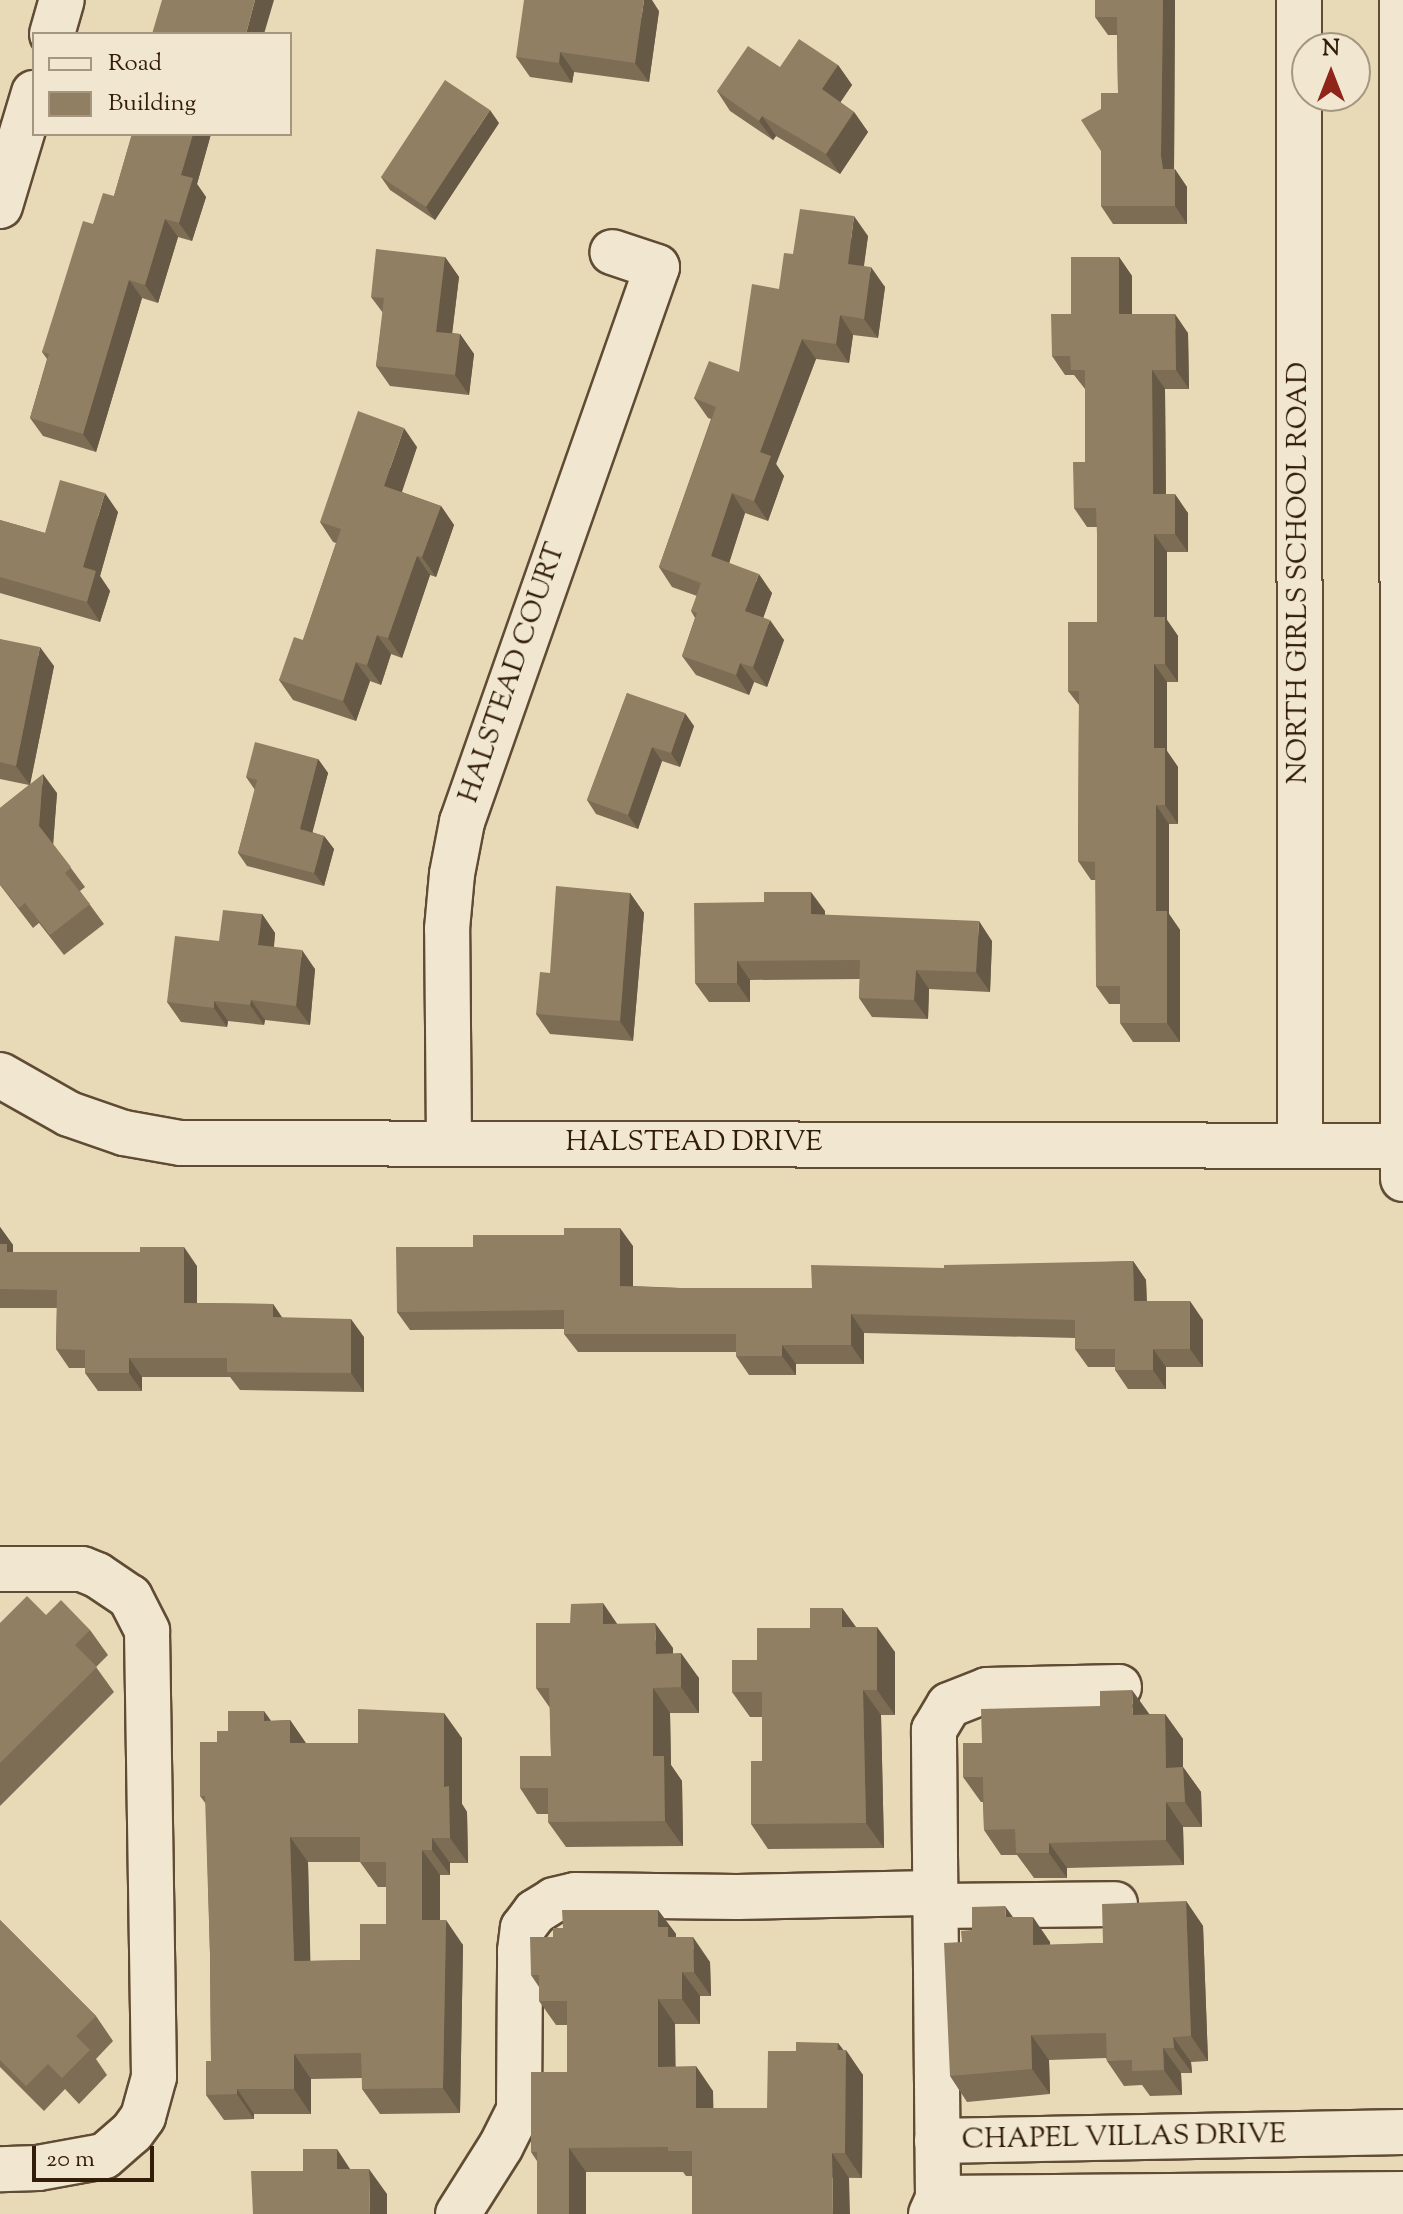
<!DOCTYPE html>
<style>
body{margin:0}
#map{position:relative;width:1403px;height:2214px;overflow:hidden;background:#e9dab7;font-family:"Sorts Mill Goudy",serif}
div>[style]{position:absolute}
.roads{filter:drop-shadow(2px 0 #604c34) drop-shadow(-2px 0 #604c34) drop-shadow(0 2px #604c34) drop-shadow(0 -2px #604c34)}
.minor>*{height:44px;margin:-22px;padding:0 22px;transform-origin:22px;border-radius:22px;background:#f1e7d0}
.secondary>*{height:44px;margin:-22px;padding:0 22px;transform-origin:22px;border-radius:22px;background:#f1e7d0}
.wall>*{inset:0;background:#7d6d55}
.shaded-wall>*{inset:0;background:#665945}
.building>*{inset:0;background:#917f63}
span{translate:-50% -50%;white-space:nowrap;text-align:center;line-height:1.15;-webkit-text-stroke:7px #f1e7d0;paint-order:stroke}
.street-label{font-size:28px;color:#321d09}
.legend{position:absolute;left:32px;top:32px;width:260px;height:104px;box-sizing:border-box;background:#f1e7d0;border:2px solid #a59680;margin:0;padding:10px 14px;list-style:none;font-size:24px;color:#321d09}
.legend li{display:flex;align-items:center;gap:16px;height:40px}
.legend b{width:40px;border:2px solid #a59680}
.north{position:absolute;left:1291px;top:32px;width:80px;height:80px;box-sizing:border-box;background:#f1e7d0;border:2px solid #a59680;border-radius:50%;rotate:0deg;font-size:22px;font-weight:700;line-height:32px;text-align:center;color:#321d09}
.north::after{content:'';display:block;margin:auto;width:28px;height:36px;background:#8f2418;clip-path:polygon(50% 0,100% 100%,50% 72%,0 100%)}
.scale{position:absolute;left:32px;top:2146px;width:122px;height:36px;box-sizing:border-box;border:4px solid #321d09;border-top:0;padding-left:10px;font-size:24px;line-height:28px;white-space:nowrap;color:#321d09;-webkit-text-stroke:6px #f1e7d0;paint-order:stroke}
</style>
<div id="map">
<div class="roads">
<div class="minor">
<i style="left:1299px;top:0;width:1145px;rotate:89.95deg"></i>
<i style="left:52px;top:34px;width:35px;rotate:-74deg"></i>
<i style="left:0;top:206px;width:118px;rotate:-73.3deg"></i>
<i style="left:0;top:1075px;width:79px;rotate:29.5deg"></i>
<i style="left:69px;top:1114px;width:58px;rotate:19.1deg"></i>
<i style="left:124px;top:1133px;width:58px;rotate:10deg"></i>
<i style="left:181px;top:1143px;width:1222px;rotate:0.14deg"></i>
<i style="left:449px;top:1141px;width:212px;rotate:-90.5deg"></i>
<i style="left:447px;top:929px;width:55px;rotate:-84.8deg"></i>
<i style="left:452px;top:874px;width:53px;rotate:-79.1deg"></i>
<i style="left:462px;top:822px;width:588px;rotate:-70.64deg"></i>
<i style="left:657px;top:267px;width:47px;rotate:-161.6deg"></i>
<i style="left:0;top:1569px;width:82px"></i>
<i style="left:82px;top:1569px;width:16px;rotate:22deg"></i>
<i style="left:97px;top:1575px;width:40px;rotate:34deg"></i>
<i style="left:130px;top:1597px;width:38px;rotate:63deg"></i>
<i style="left:147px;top:1631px;width:446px;rotate:89.1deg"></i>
<i style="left:154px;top:2077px;width:41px;rotate:105.4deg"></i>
<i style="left:143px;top:2117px;width:19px;rotate:126deg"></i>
<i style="left:132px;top:2132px;width:37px;rotate:139deg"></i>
<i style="left:104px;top:2156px;width:67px;rotate:169.7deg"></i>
<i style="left:38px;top:2168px;width:38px;rotate:178deg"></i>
<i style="left:934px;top:1906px;width:181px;rotate:-0.6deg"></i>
<i style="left:937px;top:2141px;width:466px;rotate:-1.1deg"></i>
<i style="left:938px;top:2198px;width:465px;rotate:-0.5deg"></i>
<i style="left:458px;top:2214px;width:80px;rotate:-57.7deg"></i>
<i style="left:501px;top:2146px;width:40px;rotate:-63.4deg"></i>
<i style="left:519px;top:2110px;width:159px;rotate:-89.6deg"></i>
<i style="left:520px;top:1951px;width:23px;rotate:-83deg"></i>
<i style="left:523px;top:1928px;width:20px;rotate:-53deg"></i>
<i style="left:535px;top:1912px;width:22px;rotate:-32deg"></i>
<i style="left:554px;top:1900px;width:22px;rotate:-13deg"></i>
<i style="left:575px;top:1895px;width:162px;rotate:0.7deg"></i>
<i style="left:737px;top:1897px;width:197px;rotate:-1.2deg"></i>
<i style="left:931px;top:2214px;width:17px;rotate:-66deg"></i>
<i style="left:938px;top:2198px;width:468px;rotate:-90.5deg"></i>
<i style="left:934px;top:1730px;width:29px;rotate:-59deg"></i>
<i style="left:949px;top:1705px;width:41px;rotate:-21.5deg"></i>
<i style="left:987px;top:1690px;width:132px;rotate:-1.3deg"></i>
</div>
<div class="secondary">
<i style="left:1402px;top:0;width:1179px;rotate:89.95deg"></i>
</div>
</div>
<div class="wall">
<i style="clip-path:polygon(1095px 0,1175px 0,1174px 169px,1187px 187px,1187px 224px,1113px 224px,1101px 206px,1101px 109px,1118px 93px,1117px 35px,1108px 35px,1095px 17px)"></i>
<i style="clip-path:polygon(659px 11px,649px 82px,574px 72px,572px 83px,530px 77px,516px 57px)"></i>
<i style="clip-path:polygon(838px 65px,852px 85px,840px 102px,854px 112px,868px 132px,840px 174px,776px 136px,773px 140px,730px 111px,717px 91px,780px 67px)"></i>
<i style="clip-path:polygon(499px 123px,435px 220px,390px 190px,381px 177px)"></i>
<i style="clip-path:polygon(132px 134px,211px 134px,197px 184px,206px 197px,192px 241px,178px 237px,158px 303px,142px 298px,96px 452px,43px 436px,30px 418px,47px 359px,42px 352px,93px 224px,114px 196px)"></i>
<i style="clip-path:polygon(868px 236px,864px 266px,885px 287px,878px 338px,853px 335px,849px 363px,816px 359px,776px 464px,784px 476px,768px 521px,745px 513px,729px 563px,772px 593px,763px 618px,784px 640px,767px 687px,754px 682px,749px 695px,696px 675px,682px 656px,695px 618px,691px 611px,697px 596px,672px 587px,659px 567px,711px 419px,708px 418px,694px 398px,739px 372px,779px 289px,793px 254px)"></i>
<i style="clip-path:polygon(445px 257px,459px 277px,452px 333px,460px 334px,474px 354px,469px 395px,390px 386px,376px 366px,383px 313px,371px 297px)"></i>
<i style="clip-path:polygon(1119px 257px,1132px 276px,1132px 314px,1188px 333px,1189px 389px,1165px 389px,1166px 494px,1188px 513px,1188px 552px,1167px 552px,1167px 620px,1178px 636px,1178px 682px,1167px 682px,1167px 751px,1178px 767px,1178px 824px,1169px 824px,1169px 914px,1180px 930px,1180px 1042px,1133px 1042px,1120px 1023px,1120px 1004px,1109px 1004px,1096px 986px,1096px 880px,1091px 880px,1078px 861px,1079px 705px,1068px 691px,1097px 622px,1097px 527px,1087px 527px,1074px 508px,1085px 462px,1085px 389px,1074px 375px,1065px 375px,1052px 356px,1071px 314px)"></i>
<i style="clip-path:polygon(417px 447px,402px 492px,441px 506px,454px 525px,436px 577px,430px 575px,402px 658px,391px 654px,381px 685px,370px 681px,356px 721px,293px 700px,279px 680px,303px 640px,336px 543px,333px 542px,320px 522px)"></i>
<i style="clip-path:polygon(118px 512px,100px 576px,110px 591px,100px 622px,0 593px,0 520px,45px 533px)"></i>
<i style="clip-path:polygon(0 639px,54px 666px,30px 784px,57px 793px,53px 844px,85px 887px,80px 891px,104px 924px,64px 955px,39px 923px,33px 928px,0 885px,0 808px,29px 785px,0 779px)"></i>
<i style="clip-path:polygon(627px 693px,694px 726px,680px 767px,662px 761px,638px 829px,596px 814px,587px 800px)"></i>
<i style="clip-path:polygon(318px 759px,328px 773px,312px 832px,324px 836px,334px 849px,324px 886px,247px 866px,238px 853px,255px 790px,246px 777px)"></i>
<i style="clip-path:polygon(630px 893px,644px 913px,633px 1041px,550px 1034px,536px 1014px)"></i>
<i style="clip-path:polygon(825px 911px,825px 915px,992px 941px,990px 992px,929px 989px,928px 1019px,872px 1017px,859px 998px,860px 979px,750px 980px,750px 1002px,709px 1002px,695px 983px)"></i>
<i style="clip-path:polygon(262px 914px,275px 933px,274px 947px,315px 969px,310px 1025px,265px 1020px,264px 1025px,228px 1021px,227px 1027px,181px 1022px,167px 1002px,219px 941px)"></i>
<i style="clip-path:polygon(0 1227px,13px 1245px,13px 1252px,197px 1266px,197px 1303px,273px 1304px,282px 1318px,364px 1337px,364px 1392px,240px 1390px,230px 1377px,142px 1377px,142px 1391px,98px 1391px,85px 1373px,85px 1368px,69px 1368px,56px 1349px,57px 1308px,0 1308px)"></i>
<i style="clip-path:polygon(564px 1235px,633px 1246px,633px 1286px,680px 1288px,812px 1288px,944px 1268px,1133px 1261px,1146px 1280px,1147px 1301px,1203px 1320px,1203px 1367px,1166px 1367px,1166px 1389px,1128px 1389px,1115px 1370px,1115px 1367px,1088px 1367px,1075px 1349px,1075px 1338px,864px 1333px,864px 1364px,796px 1364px,796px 1375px,749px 1375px,736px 1356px,736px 1352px,578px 1352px,564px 1334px,564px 1329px,410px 1330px,397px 1312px,473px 1247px)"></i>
<i style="clip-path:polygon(842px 1608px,856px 1627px,895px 1652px,895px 1715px,881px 1715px,884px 1848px,768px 1849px,751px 1824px,762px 1761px,762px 1717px,750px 1717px,732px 1692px,757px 1660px)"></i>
<i style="clip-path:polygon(46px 1615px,90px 1630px,108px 1655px,96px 1667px,114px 1692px,0 1806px,0 1623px)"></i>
<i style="clip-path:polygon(617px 1624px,673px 1648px,673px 1654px,699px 1678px,699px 1713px,670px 1713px,671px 1765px,682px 1781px,683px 1846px,566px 1847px,548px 1822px,548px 1814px,537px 1814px,520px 1788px,551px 1756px,550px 1708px,536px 1688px)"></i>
<i style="clip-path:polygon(1149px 1714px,1165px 1714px,1183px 1739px,1183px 1767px,1201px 1792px,1202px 1827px,1183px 1827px,1184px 1865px,1067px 1868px,1067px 1878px,1034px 1878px,1017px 1855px,1001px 1855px,984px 1830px,983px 1802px,981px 1802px,963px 1777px,982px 1743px)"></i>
<i style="clip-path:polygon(evenodd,290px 1720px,306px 1743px,358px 1743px,462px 1738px,462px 1804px,467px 1812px,468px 1863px,450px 1863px,450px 1875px,440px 1875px,440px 1920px,463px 1945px,460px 2113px,380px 2114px,362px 2089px,362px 2078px,311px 2079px,311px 2114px,254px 2114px,254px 2119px,224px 2120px,206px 2095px,211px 2061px,210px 1954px,206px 1804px,200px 1796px,217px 1742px,271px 1721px,290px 1720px,308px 1862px,360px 1862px,378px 1887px,386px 1887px,386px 1924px,360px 1960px,310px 1961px,308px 1862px)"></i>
<i style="clip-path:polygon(1186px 1901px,1203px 1926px,1208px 2061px,1191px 2062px,1192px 2073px,1181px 2073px,1182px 2095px,1150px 2096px,1142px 2085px,1124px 2086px,1107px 2061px,1106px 2058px,1049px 2060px,1050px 2094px,967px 2102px,950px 2076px,962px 1942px,972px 1930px,1013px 1917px,1050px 1942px,1050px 1945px,1103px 1943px)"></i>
<i style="clip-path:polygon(658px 1910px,676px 1934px,676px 1937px,710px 1962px,711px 1996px,700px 1996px,700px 2024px,675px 2024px,675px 2066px,713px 2091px,713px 2108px,767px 2108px,796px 2051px,838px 2043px,863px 2075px,862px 2178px,686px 2176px,683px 2172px,586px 2172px,586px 2214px,537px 2161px,531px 2152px,567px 2072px,567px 2025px,556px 2025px,539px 2001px,539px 1987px,531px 1975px,553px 1937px,563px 1928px)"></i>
<i style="clip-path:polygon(0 1920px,96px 2016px,113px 2041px,96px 2059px,107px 2075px,79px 2104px,65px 2089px,44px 2111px,0 2067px)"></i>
</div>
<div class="shaded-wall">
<i style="clip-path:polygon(255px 0,274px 0,264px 34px,246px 34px)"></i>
<i style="clip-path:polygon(644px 0,652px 0,659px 11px,649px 82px,635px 63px)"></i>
<i style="clip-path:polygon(1163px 0,1175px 0,1174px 174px,1175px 169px,1187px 187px,1187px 224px,1175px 206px,1163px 169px,1161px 156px)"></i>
<i style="clip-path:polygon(560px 52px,574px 72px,572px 83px,559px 63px)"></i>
<i style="clip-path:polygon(838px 65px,852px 85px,836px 109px,822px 89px)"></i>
<i style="clip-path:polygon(490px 110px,499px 123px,435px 220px,426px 207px)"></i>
<i style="clip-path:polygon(854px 112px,868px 132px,840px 174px,826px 154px)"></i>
<i style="clip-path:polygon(762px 116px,776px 136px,773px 140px,759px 121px)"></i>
<i style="clip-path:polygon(193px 134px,211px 134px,197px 184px,206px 197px,192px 241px,179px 223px,181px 175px)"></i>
<i style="clip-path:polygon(854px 216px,868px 236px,861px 284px,848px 264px)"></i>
<i style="clip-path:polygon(165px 219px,178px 237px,158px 303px,145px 285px)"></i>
<i style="clip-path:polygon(445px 257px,459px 277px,450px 351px,436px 332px)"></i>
<i style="clip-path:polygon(1119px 257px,1132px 276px,1132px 333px,1119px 314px)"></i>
<i style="clip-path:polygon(871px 267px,885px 287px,878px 338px,864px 319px)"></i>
<i style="clip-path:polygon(129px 280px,142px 298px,96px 452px,83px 434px)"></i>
<i style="clip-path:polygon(1175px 314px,1188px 333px,1189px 389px,1176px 370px)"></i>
<i style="clip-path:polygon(840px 315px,853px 335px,849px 363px,836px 344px)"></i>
<i style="clip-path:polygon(460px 334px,474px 354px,469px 395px,455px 375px)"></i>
<i style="clip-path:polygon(802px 339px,816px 359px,776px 464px,784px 476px,768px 521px,754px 501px,760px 452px)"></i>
<i style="clip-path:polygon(1152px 370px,1165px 389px,1166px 513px,1153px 494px)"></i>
<i style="clip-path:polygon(404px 428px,417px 447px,397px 505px,384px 486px)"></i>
<i style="clip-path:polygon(105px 493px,118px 512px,100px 576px,110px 591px,100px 622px,87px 602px,83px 567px)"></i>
<i style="clip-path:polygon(732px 493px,745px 513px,725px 576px,711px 556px)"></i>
<i style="clip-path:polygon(1175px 494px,1188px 513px,1188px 552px,1175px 534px)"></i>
<i style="clip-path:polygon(441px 506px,454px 525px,436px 577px,422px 557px)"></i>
<i style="clip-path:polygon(1154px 534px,1167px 552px,1167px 620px,1178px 636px,1178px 682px,1165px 664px,1154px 617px)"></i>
<i style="clip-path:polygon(417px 556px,430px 575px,402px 658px,388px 638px)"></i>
<i style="clip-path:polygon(759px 574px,772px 593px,759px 630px,745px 611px)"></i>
<i style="clip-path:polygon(770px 620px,784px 640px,767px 687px,753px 667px)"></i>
<i style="clip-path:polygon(377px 635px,391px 654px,381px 685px,367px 665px)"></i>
<i style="clip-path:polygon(40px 647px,54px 666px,30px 785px,16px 766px)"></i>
<i style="clip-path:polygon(356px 662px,370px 681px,356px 721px,343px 701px)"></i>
<i style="clip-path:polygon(740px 663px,754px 682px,749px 695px,736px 675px)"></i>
<i style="clip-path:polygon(1154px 664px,1167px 682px,1167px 751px,1178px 767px,1178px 824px,1165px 805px,1154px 748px)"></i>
<i style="clip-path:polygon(685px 713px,694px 726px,680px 767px,671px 753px)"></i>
<i style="clip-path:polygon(652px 747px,662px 761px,638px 829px,628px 815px)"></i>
<i style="clip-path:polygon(318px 759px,328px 773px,310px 842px,300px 829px)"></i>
<i style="clip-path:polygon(43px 774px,57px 793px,53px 846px,39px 826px)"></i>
<i style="clip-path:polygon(1156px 805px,1169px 824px,1169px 914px,1180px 930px,1180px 1042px,1167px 1023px,1156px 911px)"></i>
<i style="clip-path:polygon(324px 836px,334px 849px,324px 886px,314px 873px)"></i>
<i style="clip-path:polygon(811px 892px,825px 911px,825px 934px,811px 914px)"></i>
<i style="clip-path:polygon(630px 893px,644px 913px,633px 1041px,620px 1021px)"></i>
<i style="clip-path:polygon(262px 914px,275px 933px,272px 965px,258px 945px)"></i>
<i style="clip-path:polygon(979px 921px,992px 941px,990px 992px,976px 972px)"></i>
<i style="clip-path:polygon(302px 950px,315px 969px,310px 1025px,296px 1006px)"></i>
<i style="clip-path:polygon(737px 961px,750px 980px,750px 1002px,737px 983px)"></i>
<i style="clip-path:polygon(916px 970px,929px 989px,928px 1019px,914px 1000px)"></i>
<i style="clip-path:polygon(251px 1000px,265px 1020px,264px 1025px,250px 1005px)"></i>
<i style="clip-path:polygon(214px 1001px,228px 1021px,227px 1027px,214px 1008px)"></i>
<i style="clip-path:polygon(0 1227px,13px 1245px,13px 1252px,20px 1270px,0 1244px)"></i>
<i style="clip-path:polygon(620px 1228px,633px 1246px,633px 1304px,620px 1286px)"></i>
<i style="clip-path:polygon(184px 1247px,197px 1266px,197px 1322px,184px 1303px)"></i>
<i style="clip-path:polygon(1133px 1261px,1146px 1280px,1147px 1320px,1134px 1301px)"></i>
<i style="clip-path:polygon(1190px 1301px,1203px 1320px,1203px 1367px,1190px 1349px)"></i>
<i style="clip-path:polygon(273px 1304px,286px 1323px,273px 1317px)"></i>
<i style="clip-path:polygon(851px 1314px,864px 1333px,864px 1364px,851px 1345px)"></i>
<i style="clip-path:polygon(351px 1319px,364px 1337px,364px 1392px,351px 1373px)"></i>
<i style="clip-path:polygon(782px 1345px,796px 1364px,796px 1375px,782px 1356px)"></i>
<i style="clip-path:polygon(1153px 1349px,1166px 1367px,1166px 1389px,1153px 1370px)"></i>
<i style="clip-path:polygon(129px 1358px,142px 1377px,142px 1391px,129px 1373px)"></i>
<i style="clip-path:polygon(603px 1603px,620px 1628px,603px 1624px)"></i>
<i style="clip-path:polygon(842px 1608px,860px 1633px,842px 1627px)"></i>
<i style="clip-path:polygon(655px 1623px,673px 1648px,673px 1679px,656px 1654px)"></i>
<i style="clip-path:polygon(877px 1627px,895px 1652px,895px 1715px,877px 1690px)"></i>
<i style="clip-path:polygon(681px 1653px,699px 1678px,699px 1713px,681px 1687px)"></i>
<i style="clip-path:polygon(653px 1688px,670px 1713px,671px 1765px,682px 1781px,683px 1846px,665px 1821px,653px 1756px)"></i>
<i style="clip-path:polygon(863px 1690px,881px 1715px,884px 1848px,866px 1823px)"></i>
<i style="clip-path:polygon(1132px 1690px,1150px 1715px,1133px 1715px)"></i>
<i style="clip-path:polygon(264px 1711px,282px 1736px,264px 1721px)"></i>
<i style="clip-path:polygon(444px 1713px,462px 1738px,462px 1804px,467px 1812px,468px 1863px,450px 1838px,444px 1787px)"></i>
<i style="clip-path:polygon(1165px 1714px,1183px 1739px,1183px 1793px,1166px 1768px)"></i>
<i style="clip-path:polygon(290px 1720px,307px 1745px,290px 1743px)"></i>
<i style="clip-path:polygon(1183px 1767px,1201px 1792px,1202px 1827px,1185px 1802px)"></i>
<i style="clip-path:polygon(1166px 1802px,1183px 1827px,1184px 1865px,1166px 1840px)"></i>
<i style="clip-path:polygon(290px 1837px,308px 1862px,311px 1986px,294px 1961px)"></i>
<i style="clip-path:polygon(432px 1838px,450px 1863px,450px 1875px,432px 1850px)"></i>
<i style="clip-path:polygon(1049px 1843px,1067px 1868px,1067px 1878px,1049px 1853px)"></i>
<i style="clip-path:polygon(422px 1850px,440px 1875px,440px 1945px,422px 1920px)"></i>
<i style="clip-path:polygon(1186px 1901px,1203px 1926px,1208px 2061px,1191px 2036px)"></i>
<i style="clip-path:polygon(1005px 1906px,1023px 1931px,1006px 1917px)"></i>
<i style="clip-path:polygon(658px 1910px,676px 1934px,676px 1947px,658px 1927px)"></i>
<i style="clip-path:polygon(1033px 1917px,1050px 1942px,1051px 1970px,1033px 1945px)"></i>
<i style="clip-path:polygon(446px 1920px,463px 1945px,460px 2113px,443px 2088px)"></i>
<i style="clip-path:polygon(693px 1937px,710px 1962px,711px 1996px,694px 1972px)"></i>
<i style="clip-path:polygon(682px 1972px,700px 1996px,700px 2024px,682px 1999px)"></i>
<i style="clip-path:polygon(658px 1999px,675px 2024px,676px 2091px,658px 2067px)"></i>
<i style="clip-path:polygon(1031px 2035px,1049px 2060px,1050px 2094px,1032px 2069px)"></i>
<i style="clip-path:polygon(1173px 2037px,1191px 2062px,1192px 2073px,1174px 2048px)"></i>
<i style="clip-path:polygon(838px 2043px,846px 2054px,846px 2050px,863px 2075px,862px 2178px,845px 2153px)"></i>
<i style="clip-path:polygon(1163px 2048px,1181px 2073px,1182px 2095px,1164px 2070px)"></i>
<i style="clip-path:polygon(294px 2054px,311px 2079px,311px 2114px,294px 2089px)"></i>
<i style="clip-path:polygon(696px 2066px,713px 2091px,714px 2133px,696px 2108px)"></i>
<i style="clip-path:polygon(237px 2089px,254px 2114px,254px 2119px,237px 2094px)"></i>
<i style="clip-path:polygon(569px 2148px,586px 2172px,586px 2214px,569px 2214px)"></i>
<i style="clip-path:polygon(337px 2149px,354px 2175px,337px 2169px)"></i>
<i style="clip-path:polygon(832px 2153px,849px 2178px,850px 2214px,833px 2214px)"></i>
<i style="clip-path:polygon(369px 2169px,387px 2194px,387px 2214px,370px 2214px)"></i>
</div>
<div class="building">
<i style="clip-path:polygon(162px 0,255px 0,246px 34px,152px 34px)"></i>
<i style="clip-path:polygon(524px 0,644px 0,635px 63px,560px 52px,559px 63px,516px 57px)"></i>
<i style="clip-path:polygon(1095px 0,1163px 0,1161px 156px,1163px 169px,1175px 169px,1175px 206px,1101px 206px,1101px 151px,1081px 120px,1101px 109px,1101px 93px,1118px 93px,1117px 17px,1095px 17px)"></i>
<i style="clip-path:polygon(799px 39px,838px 65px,822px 89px,854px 112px,826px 154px,762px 116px,759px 121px,717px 91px,748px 46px,780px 67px)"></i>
<i style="clip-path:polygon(445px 80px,490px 110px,426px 207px,381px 177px)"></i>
<i style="clip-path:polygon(132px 134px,193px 134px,181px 175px,193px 178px,179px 223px,165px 219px,145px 285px,129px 280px,83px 434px,30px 418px,49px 354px,42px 352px,83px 221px,93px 224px,103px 193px,114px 196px)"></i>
<i style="clip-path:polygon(800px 209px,854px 216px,848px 264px,871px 267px,864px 319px,840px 315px,836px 344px,802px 339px,760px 452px,771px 456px,754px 501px,732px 493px,711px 556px,759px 574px,745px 611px,770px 620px,753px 667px,740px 663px,736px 675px,682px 656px,697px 613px,691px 611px,701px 583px,659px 567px,716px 407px,694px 398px,709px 361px,739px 372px,752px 284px,779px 289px,784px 253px,793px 254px)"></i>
<i style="clip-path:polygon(376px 249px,445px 257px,436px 332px,460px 334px,455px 375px,376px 366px,384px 298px,371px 297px)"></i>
<i style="clip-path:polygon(1071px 257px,1119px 257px,1119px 314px,1175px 314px,1176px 370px,1152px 370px,1153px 494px,1175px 494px,1175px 534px,1154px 534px,1154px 617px,1165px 617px,1165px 664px,1154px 664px,1154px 748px,1165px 748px,1165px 805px,1156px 805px,1156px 911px,1167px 911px,1167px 1023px,1120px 1023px,1120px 986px,1096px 986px,1095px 862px,1078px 861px,1079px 691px,1068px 691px,1068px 622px,1097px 622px,1097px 534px,1096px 508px,1074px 508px,1073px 462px,1085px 462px,1085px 370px,1071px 370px,1070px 356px,1052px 356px,1051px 314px,1071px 314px)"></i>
<i style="clip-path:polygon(358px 411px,404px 428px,384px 486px,441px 506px,422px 557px,417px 556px,388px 638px,377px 635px,367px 665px,356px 662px,343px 701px,279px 680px,294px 637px,303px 640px,341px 529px,320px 522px)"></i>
<i style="clip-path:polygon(60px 480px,105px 493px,83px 567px,96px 571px,87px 602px,0 577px,0 520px,45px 533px)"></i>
<i style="clip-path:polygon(0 639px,40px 647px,16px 766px,0 762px)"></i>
<i style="clip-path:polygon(627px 693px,685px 713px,671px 753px,652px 747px,628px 815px,587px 800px)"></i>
<i style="clip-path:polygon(255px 742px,318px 759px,300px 829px,324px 836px,314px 873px,238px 853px,257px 780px,246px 777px)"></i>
<i style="clip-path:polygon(43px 774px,39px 826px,71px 867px,65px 873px,90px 904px,50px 935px,25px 903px,19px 908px,0 884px,0 808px)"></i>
<i style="clip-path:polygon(556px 886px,630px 893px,620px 1021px,536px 1014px,540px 972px,550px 973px)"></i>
<i style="clip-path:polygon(764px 892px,811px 892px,811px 914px,979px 921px,976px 972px,916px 970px,914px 1000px,859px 998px,860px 960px,737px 961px,737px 983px,695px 983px,694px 903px,764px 902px)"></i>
<i style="clip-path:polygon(223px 910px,262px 914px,258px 945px,302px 950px,296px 1006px,251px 1000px,250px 1005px,214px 1001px,214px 1008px,167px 1002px,175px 936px,219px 941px)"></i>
<i style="clip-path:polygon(0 1227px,0 1244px,7px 1244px,7px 1252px,140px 1252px,140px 1247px,184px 1247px,184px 1303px,273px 1304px,273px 1317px,351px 1319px,351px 1373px,227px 1372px,227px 1358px,129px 1358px,129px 1373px,85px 1373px,85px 1350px,56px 1349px,57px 1290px,0 1289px)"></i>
<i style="clip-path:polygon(564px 1228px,620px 1228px,620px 1286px,680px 1288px,812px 1288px,811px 1265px,944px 1268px,944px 1265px,1133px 1261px,1134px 1301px,1190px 1301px,1190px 1349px,1153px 1349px,1153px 1370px,1115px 1370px,1115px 1349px,1075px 1349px,1075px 1320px,851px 1314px,851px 1345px,782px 1345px,782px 1356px,736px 1356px,736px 1334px,564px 1334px,564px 1310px,397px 1312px,396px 1247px,473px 1247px,473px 1235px,564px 1235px)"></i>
<i style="clip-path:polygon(27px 1596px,46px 1615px,61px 1600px,90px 1630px,75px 1645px,97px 1667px,0 1763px,0 1623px)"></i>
<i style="clip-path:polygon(603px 1603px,603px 1624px,655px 1623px,656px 1654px,681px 1653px,681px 1687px,653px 1688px,653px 1756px,664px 1756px,665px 1821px,548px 1822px,548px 1788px,520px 1788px,520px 1756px,551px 1756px,549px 1688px,536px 1688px,536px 1623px,570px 1623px,571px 1604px)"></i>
<i style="clip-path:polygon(810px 1608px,842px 1608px,842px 1627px,877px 1627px,877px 1690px,863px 1690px,866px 1823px,751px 1824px,751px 1761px,762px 1761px,762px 1692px,732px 1692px,732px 1660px,757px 1660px,757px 1628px,810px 1628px)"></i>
<i style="clip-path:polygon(1132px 1690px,1133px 1715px,1165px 1714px,1166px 1768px,1183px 1767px,1185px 1802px,1166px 1802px,1166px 1840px,1049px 1843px,1049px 1853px,1016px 1853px,1015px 1829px,984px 1830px,983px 1777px,963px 1777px,963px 1743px,982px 1743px,981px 1709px,1100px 1706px,1100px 1691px)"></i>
<i style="clip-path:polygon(evenodd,358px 1709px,444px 1713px,444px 1787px,449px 1786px,450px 1838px,432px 1838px,432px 1850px,422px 1850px,422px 1920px,446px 1920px,443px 2088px,362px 2089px,361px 2053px,294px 2054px,294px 2089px,237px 2089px,237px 2094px,206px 2095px,206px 2061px,211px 2061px,210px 1954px,205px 1796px,200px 1796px,200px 1742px,217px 1742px,217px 1731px,228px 1731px,228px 1711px,264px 1711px,264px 1721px,290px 1720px,290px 1743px,358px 1743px,358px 1709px,290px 1837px,360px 1837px,360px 1862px,386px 1862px,386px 1924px,360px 1924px,360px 1960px,294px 1961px,290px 1837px)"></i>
<i style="clip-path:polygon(1186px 1901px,1191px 2036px,1173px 2037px,1174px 2048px,1163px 2048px,1164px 2070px,1132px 2071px,1132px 2060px,1107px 2061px,1106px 2033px,1031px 2035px,1032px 2069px,950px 2076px,944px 1943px,962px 1942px,961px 1931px,972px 1930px,972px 1907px,1005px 1906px,1006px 1917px,1033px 1917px,1033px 1945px,1103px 1943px,1102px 1904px)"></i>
<i style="clip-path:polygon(562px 1910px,658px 1910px,658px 1927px,668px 1927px,668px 1937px,693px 1937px,694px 1972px,682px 1972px,682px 1999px,658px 1999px,658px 2067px,696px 2066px,696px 2108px,767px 2108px,768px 2051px,796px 2051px,796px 2042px,838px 2043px,837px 2050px,846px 2050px,845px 2153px,832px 2153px,833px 2214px,692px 2214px,692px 2151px,668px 2151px,668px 2147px,569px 2148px,569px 2214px,537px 2214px,537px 2152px,531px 2152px,531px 2072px,567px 2072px,567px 2001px,539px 2001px,539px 1975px,531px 1975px,530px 1937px,553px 1937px,553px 1928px,563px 1928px)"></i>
<i style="clip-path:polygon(0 1920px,96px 2016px,76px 2036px,90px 2050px,62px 2078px,48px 2064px,26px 2086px,0 2060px)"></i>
<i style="clip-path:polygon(303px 2149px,337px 2149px,337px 2169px,369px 2169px,370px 2214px,253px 2214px,251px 2171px,303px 2171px)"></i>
</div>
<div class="street-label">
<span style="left:1299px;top:573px;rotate:-90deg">NORTH GIRLS SCHOOL ROAD</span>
<span style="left:513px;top:673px;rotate:-71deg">HALSTEAD COURT</span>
<span style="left:694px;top:1143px">HALSTEAD DRIVE</span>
<span style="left:1124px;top:2138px;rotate:-1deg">CHAPEL VILLAS DRIVE</span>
</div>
<ul class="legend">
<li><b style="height:10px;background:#f1e7d0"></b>Road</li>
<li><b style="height:22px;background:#917f63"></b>Building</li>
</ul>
<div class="north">N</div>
<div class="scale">20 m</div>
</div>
